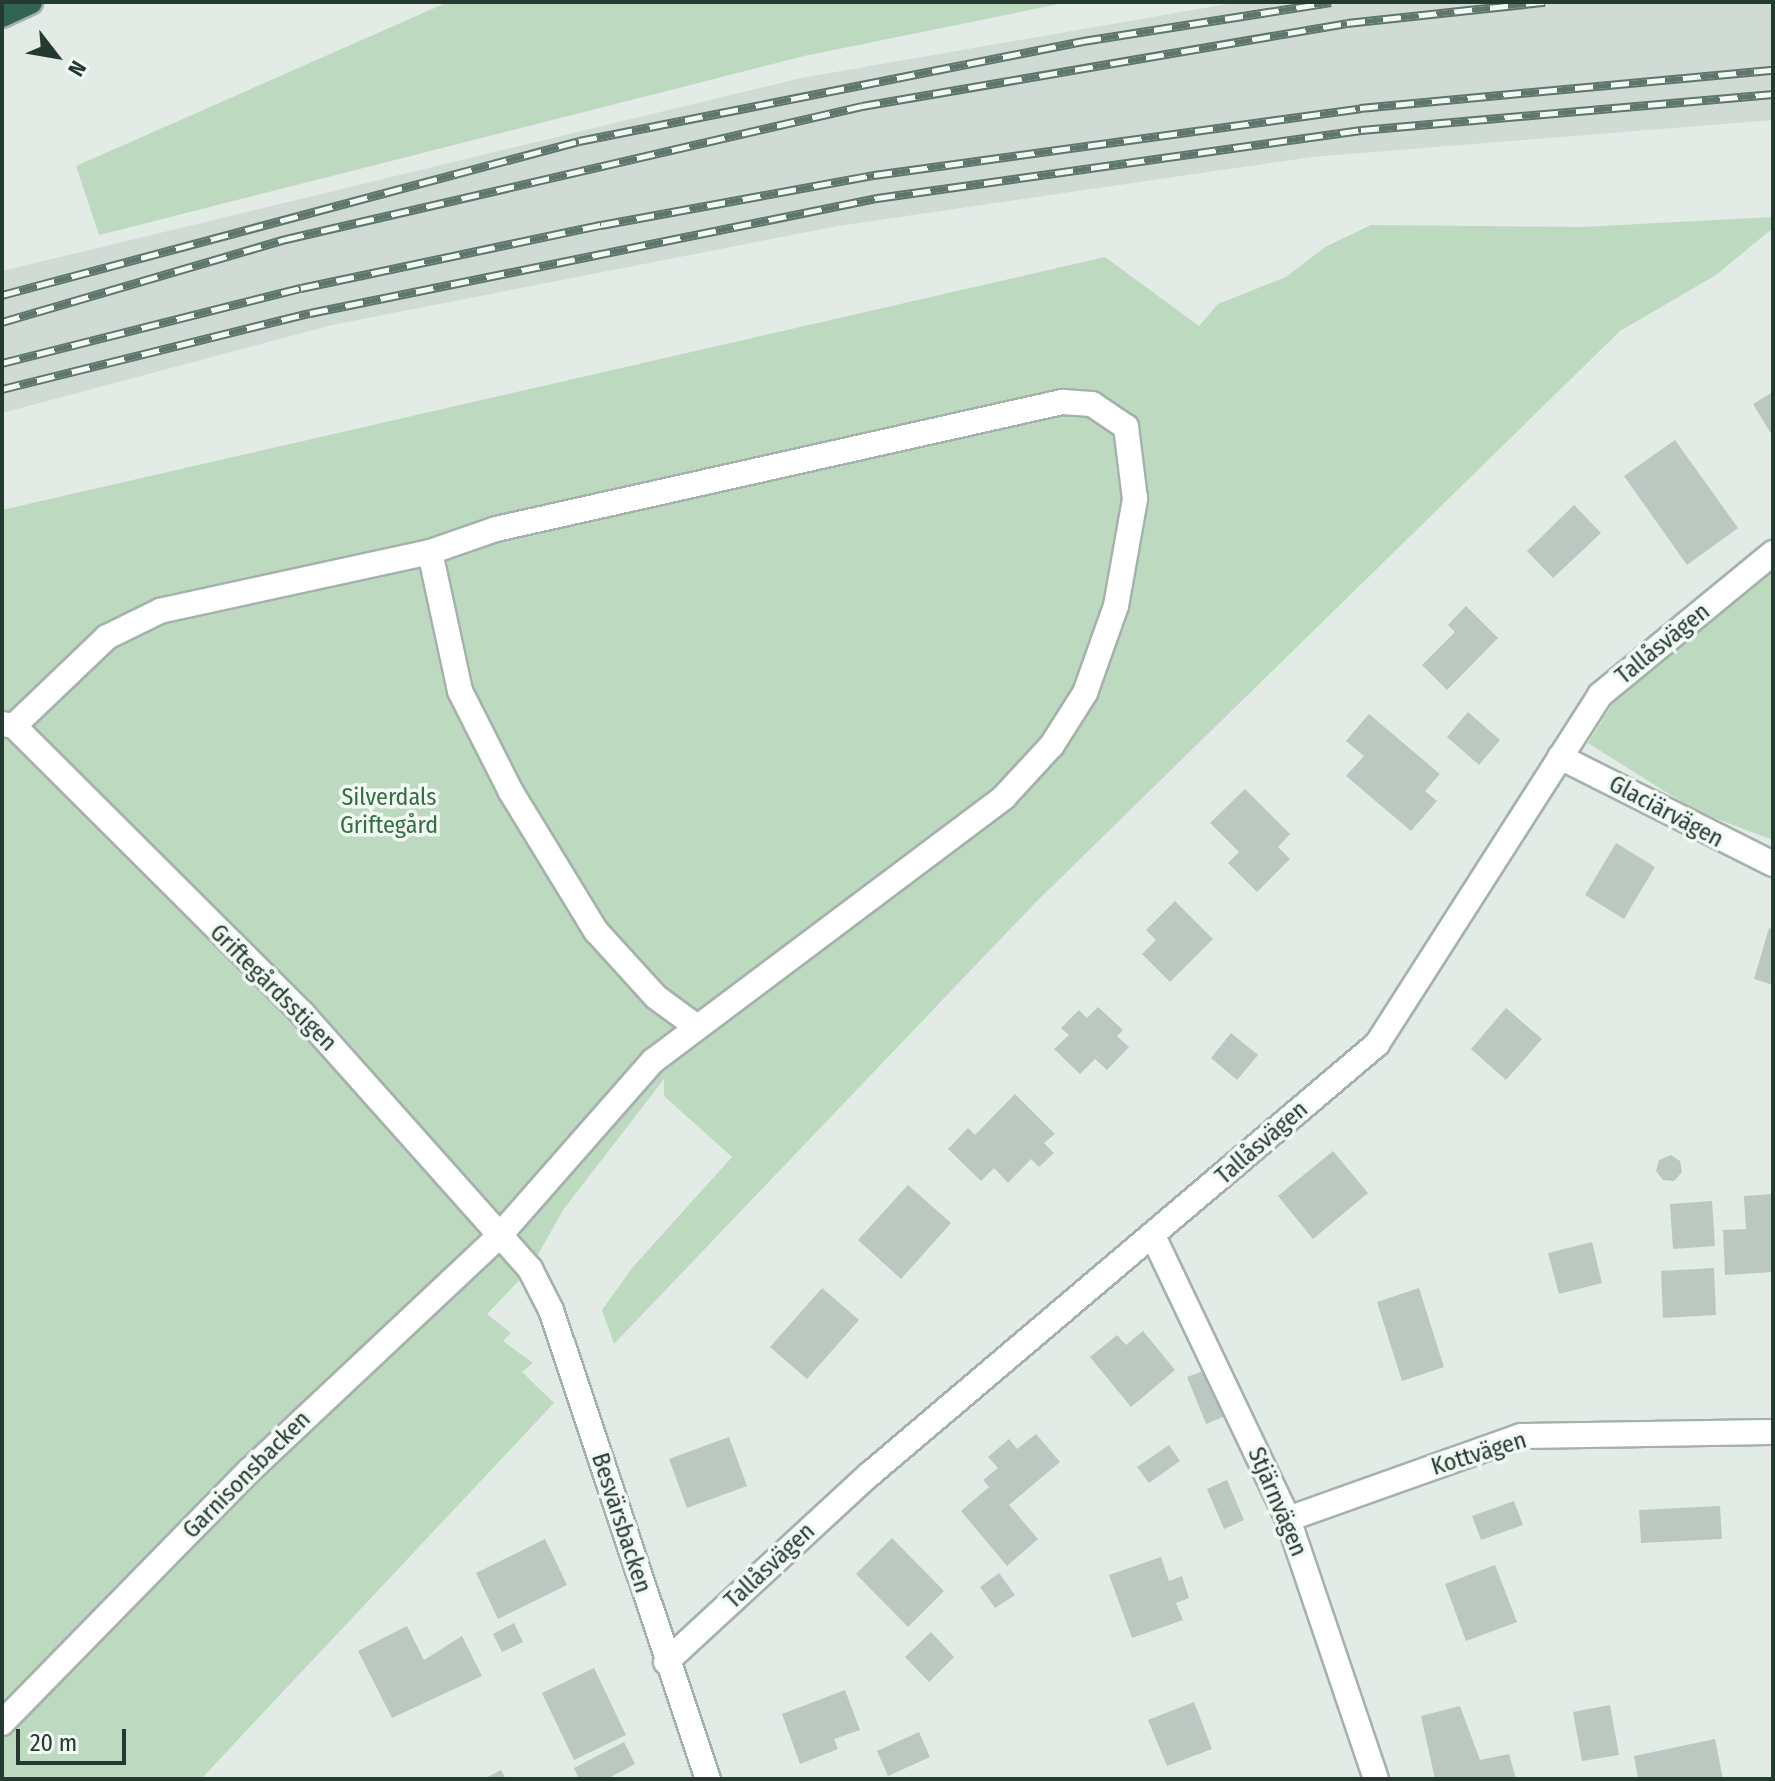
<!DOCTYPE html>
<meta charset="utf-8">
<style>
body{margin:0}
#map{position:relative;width:1775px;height:1781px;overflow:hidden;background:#e2ebe6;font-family:"Fira Sans Condensed",sans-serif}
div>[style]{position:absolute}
.built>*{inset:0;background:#d1dbd5}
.green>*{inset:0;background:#bddac1}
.building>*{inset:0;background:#bbc8c1}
.roads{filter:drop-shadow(2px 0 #a5b2ac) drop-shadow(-2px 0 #a5b2ac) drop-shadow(0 2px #a5b2ac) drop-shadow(0 -2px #a5b2ac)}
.minor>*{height:24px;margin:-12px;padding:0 12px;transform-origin:12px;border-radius:12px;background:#fff}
.highway>*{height:24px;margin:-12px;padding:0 12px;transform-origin:12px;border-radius:12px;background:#326453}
.rail>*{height:9px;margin-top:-4.5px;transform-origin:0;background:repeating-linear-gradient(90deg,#f2f8f4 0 18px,#5e766c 0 36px);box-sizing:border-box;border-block:2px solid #5e766c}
span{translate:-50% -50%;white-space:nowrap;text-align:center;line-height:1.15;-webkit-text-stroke:7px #f2f8f4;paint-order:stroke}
.street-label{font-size:24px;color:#243a31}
.park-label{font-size:24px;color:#326e40}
.frame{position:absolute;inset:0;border:4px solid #243a31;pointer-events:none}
.north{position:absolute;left:16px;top:16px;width:80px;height:80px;-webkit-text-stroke:6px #f2f8f4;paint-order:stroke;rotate:121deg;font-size:22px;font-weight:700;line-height:32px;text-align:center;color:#243a31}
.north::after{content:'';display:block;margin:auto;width:28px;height:36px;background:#243a31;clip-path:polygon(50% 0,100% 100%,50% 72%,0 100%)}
.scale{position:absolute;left:16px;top:1729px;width:110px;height:36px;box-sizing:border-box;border:4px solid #243a31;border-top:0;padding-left:10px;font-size:24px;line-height:28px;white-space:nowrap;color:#243a31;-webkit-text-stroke:6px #f2f8f4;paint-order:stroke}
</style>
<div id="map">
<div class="built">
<i style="clip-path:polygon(1239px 2px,1773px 2px,1773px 120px,1312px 157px,838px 226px,332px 325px,2px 413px,2px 271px,801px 78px)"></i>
</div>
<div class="green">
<i style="clip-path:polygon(448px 2px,842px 4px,1069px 2px,804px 56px,99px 235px,76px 166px)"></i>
<i style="clip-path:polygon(1773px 217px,1773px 228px,1716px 275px,1620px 331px,1035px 903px,614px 1344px,602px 1310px,632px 1268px,732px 1157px,664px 1096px,664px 1079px,563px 1210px,530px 1269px,487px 1314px,511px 1333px,503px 1341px,533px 1363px,522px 1372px,554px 1403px,201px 1779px,2px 1779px,2px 510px,1105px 257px,1199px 326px,1218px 304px,1286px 277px,1325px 247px,1371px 225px,1582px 227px)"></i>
<i style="clip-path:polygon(1773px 567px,1773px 840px,1696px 811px,1588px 743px,1627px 681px)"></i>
</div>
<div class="building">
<i style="clip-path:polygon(1773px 392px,1773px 437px,1753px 404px)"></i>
<i style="clip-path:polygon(1675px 440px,1738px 528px,1687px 565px,1624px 476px)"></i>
<i style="clip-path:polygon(1574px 505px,1601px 533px,1553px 578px,1527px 551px)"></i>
<i style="clip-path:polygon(1466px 606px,1498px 638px,1447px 690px,1422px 665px,1455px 632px,1448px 625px)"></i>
<i style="clip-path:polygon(1468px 712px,1500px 740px,1479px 765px,1447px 737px)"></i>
<i style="clip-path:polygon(1369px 714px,1440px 774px,1425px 791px,1437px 801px,1411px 831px,1346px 776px,1364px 756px,1346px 741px)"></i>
<i style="clip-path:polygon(1245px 789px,1290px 834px,1278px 847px,1290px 859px,1257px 892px,1228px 863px,1239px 852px,1210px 823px)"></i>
<i style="clip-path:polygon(1616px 843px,1655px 867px,1624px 919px,1585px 895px)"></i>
<i style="clip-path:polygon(1175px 901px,1213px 939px,1170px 982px,1142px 954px,1156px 940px,1146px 930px)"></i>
<i style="clip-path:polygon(1769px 928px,1773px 930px,1773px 985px,1754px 979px)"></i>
<i style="clip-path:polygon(1098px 1007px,1123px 1030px,1117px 1036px,1129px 1047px,1107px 1070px,1095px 1059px,1080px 1074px,1054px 1049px,1069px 1035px,1061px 1028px,1079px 1010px,1087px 1018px)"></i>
<i style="clip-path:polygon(1506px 1008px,1542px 1039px,1506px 1080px,1471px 1049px)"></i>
<i style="clip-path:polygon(1231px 1033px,1258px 1055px,1237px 1080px,1211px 1058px)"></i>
<i style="clip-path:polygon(1015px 1094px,1055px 1134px,1044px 1143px,1054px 1153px,1039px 1167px,1031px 1159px,1008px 1183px,994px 1168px,981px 1181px,948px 1149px,968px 1128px,975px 1135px)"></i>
<i style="clip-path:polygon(1333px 1151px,1368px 1193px,1313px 1239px,1278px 1196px)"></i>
<i style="clip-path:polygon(1671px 1155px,1680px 1161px,1682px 1172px,1674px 1181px,1663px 1180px,1656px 1171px,1659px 1160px)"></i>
<i style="clip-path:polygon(908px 1185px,951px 1223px,901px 1279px,858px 1240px)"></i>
<i style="clip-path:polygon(1773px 1194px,1773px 1272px,1725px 1275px,1723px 1230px,1746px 1229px,1744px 1196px)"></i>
<i style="clip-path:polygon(1712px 1201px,1715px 1246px,1673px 1249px,1670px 1204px)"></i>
<i style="clip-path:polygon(1592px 1242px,1602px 1283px,1559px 1294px,1548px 1253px)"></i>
<i style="clip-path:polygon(1714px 1268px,1716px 1315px,1663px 1318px,1661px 1271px)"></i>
<i style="clip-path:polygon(822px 1288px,859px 1320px,807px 1379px,770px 1347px)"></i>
<i style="clip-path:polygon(1419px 1288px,1444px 1367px,1402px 1381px,1377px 1302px)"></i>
<i style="clip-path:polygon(1143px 1331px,1175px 1370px,1131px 1407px,1090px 1357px,1117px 1335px,1126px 1345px)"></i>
<i style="clip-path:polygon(1206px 1370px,1225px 1416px,1206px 1424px,1187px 1377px)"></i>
<i style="clip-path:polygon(1036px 1434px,1060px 1462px,1009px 1505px,1038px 1539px,1007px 1566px,961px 1511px,989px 1487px,983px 1480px,998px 1468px,988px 1457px,1009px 1439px,1017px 1449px)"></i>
<i style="clip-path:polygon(729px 1437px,747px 1486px,687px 1508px,669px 1459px)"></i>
<i style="clip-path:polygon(1169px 1445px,1180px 1461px,1149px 1483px,1137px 1467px)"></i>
<i style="clip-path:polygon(1227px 1480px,1244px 1520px,1224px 1529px,1207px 1489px)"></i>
<i style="clip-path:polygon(1514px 1501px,1523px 1525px,1481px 1540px,1472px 1516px)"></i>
<i style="clip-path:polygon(1720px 1506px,1722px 1539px,1641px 1543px,1639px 1510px)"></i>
<i style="clip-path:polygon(892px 1538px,944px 1591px,908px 1627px,856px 1574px)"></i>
<i style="clip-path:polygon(545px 1539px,567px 1585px,498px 1619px,476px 1573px)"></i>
<i style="clip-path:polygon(1161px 1557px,1169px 1581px,1182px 1576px,1189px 1598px,1176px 1603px,1183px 1620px,1132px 1638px,1109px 1575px)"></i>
<i style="clip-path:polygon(1495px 1565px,1517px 1622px,1466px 1641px,1445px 1584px)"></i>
<i style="clip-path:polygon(999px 1573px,1015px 1595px,995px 1608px,980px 1587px)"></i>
<i style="clip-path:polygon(514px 1623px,523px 1642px,502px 1652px,493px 1634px)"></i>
<i style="clip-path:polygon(407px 1626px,424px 1660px,462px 1636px,482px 1676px,392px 1718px,358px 1651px)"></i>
<i style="clip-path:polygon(931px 1632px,954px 1657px,929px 1682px,905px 1657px)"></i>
<i style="clip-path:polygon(594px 1668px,626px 1735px,574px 1760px,542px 1693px)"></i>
<i style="clip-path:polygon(845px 1690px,860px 1730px,834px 1739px,838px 1749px,800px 1764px,782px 1714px)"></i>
<i style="clip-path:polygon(1194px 1702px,1212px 1749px,1167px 1766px,1148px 1720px)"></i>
<i style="clip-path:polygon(1610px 1705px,1619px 1755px,1582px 1761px,1573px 1712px)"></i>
<i style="clip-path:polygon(1460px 1706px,1480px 1760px,1509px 1754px,1516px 1779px,1435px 1779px,1421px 1716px)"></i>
<i style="clip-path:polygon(919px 1732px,930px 1757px,888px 1776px,877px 1751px)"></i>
<i style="clip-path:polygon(1715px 1739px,1723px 1779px,1638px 1779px,1634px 1756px)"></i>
<i style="clip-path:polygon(624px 1742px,635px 1764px,607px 1779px,579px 1779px,574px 1768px)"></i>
<i style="clip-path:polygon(501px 1770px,506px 1779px,484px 1779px)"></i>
</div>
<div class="roads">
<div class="minor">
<i style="left:430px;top:552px;width:142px;rotate:77.8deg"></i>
<i style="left:460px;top:691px;width:113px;rotate:63.2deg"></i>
<i style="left:511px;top:792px;width:163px;rotate:58.6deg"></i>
<i style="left:596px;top:931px;width:89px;rotate:47.7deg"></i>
<i style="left:656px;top:997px;width:51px;rotate:36.2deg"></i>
<i style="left:2px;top:724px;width:12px;rotate:9deg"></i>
<i style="left:14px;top:726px;width:407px;rotate:44.9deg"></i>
<i style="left:302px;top:1013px;width:343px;rotate:48.3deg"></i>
<i style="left:530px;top:1269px;width:46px;rotate:62.9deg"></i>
<i style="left:551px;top:1310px;width:495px;rotate:71.5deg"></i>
<i style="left:1560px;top:757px;width:238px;rotate:26.7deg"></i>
<i style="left:1153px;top:1236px;width:314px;rotate:64.5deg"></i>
<i style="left:1288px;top:1519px;width:274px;rotate:71.3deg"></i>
<i style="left:1288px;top:1519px;width:247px;rotate:-19.6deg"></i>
<i style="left:1521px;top:1436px;width:252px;rotate:-0.9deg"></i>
<i style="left:666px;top:1662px;width:277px;rotate:-42.7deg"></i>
<i style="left:870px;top:1474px;width:665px;rotate:-40.3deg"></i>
<i style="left:1377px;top:1044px;width:414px;rotate:-57.4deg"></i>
<i style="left:1600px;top:695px;width:224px;rotate:-39.4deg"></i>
<i style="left:2px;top:1723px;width:354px;rotate:-45.6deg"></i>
<i style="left:250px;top:1470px;width:343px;rotate:-43.2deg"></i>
<i style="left:500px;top:1235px;width:232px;rotate:-48.7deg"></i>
<i style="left:653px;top:1061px;width:439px;rotate:-36.9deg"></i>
<i style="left:1004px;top:797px;width:71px;rotate:-47.3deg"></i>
<i style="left:1052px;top:745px;width:62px;rotate:-57.6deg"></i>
<i style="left:1085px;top:693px;width:92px;rotate:-70.4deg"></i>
<i style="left:1116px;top:606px;width:109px;rotate:-79.9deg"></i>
<i style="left:1135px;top:499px;width:73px;rotate:-97.1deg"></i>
<i style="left:1126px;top:427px;width:41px;rotate:-145.9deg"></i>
<i style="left:1092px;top:404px;width:30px;rotate:-176deg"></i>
<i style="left:1062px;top:402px;width:580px;rotate:167.35deg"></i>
<i style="left:496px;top:529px;width:70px;rotate:160.8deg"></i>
<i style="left:430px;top:552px;width:276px;rotate:167.7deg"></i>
<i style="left:160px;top:611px;width:59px;rotate:153.9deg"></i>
<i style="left:107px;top:637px;width:129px;rotate:136.3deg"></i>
</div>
<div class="highway">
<i style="left:2px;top:15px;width:31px;rotate:-25deg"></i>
</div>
</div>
<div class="rail">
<i style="left:2px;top:295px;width:597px;rotate:-14.94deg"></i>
<i style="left:579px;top:141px;width:514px;rotate:-11.22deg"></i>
<i style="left:1083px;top:41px;width:251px;rotate:-8.9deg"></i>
<i style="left:2px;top:322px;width:296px;rotate:-16.3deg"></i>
<i style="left:286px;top:239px;width:591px;rotate:-13deg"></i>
<i style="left:862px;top:106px;width:492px;rotate:-9.7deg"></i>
<i style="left:1347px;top:23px;width:199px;rotate:-6.1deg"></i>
<i style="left:2px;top:363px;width:308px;rotate:-14.1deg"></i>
<i style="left:301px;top:288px;width:307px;rotate:-11.9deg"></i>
<i style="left:601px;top:225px;width:278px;rotate:-10.4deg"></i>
<i style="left:874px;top:175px;width:491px;rotate:-7.8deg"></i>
<i style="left:1360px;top:108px;width:415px;rotate:-5.3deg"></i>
<i style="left:2px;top:389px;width:317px;rotate:-13.9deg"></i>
<i style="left:310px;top:313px;width:579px;rotate:-11.47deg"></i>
<i style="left:877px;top:198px;width:489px;rotate:-8deg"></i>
<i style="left:1361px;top:130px;width:414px;rotate:-5deg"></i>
</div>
<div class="street-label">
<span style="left:1663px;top:644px;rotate:-39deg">Tallåsvägen</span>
<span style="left:1666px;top:812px;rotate:28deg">Glaciärvägen</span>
<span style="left:273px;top:988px;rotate:45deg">Griftegårdsstigen</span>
<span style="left:1262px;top:1143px;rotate:-41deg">Tallåsvägen</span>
<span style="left:1479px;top:1454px;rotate:-17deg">Kottvägen</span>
<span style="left:247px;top:1475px;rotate:-45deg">Garnisonsbacken</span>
<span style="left:1277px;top:1502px;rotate:67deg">Stjärnvägen</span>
<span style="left:621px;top:1523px;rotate:72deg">Besvärsbacken</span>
<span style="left:770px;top:1566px;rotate:-43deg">Tallåsvägen</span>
</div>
<div class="park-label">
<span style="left:389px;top:812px">Silverdals<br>Griftegård</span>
</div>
<div class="frame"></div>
<div class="north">N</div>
<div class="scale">20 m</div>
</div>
